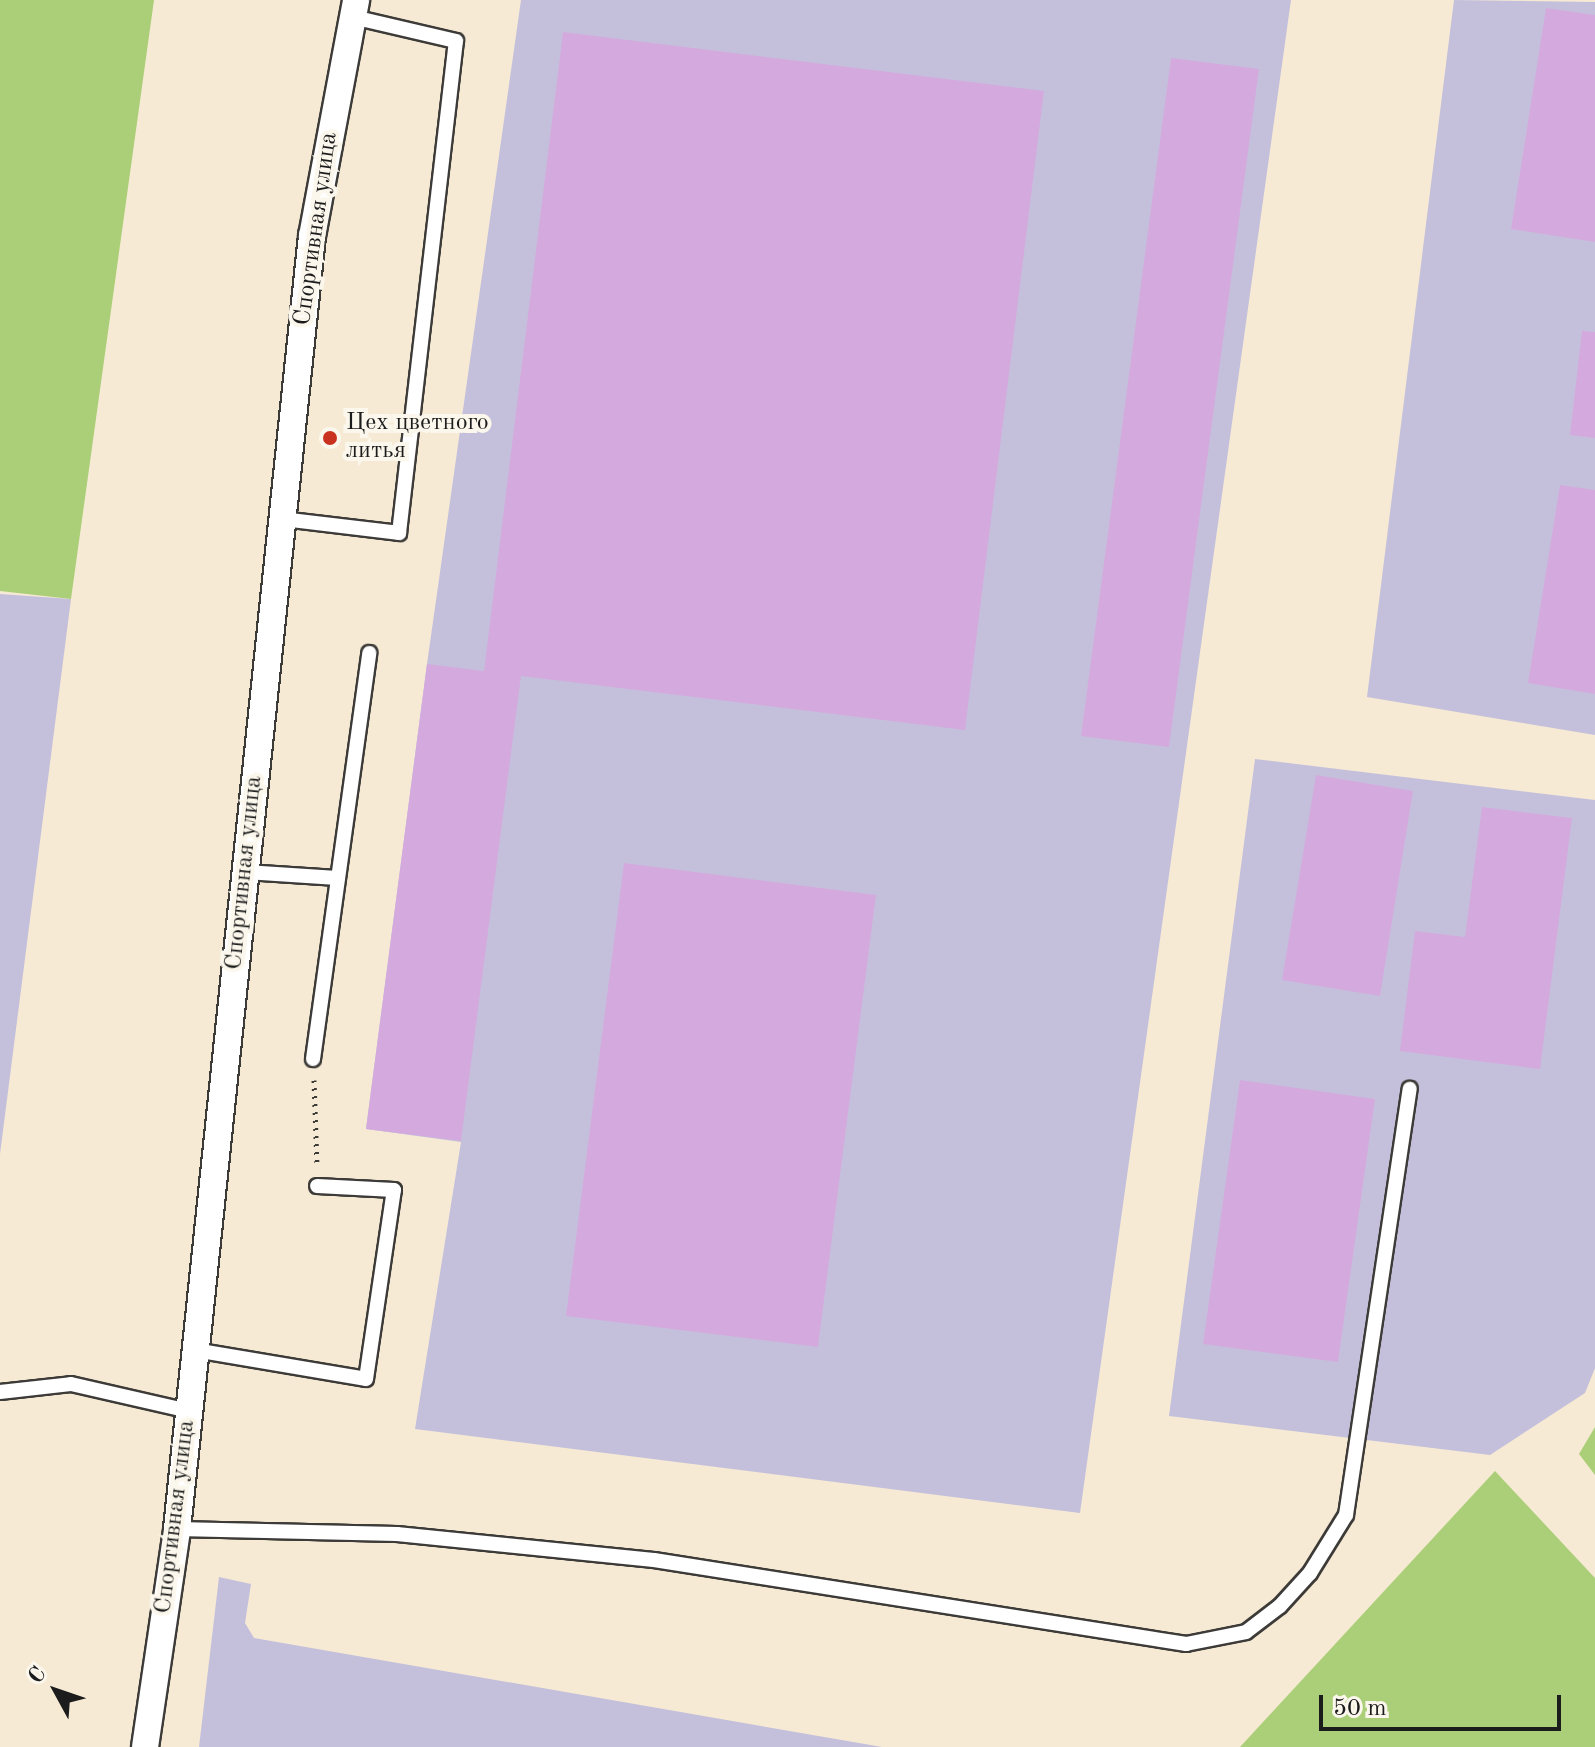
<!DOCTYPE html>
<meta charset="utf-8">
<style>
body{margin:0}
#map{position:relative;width:1595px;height:1747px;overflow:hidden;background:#f6ead5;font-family:"Old Standard TT",serif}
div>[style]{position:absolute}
.industrial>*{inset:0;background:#c4c0db}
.green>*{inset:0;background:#abcf78}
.building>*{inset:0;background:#d4aade}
.path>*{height:5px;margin-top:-2.5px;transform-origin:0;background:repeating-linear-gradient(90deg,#3d3b38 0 2px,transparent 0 8px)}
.roads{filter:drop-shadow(2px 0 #3d3b38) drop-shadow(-2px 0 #3d3b38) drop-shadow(0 2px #3d3b38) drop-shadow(0 -2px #3d3b38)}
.service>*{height:14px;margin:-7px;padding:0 7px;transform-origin:7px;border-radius:7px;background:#fff}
.minor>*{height:26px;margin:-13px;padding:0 13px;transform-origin:13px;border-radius:13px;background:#fff}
.dots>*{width:22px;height:22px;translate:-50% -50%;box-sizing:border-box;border:4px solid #fbf7ec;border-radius:50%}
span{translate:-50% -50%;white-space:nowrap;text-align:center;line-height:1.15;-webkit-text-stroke:8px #fbf7ec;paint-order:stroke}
.street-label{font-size:24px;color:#1c1c1c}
.poi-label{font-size:24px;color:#1c1c1c}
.left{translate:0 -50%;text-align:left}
.north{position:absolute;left:16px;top:1651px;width:80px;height:80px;-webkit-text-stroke:6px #fbf7ec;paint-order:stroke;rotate:310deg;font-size:22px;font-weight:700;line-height:32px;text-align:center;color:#1c1c1c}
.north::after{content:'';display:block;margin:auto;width:28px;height:36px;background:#1c1c1c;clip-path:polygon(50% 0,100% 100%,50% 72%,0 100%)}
.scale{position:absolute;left:1319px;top:1695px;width:242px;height:36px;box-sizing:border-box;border:4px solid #1c1c1c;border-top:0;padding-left:10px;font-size:24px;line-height:28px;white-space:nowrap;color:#1c1c1c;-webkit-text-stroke:6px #fbf7ec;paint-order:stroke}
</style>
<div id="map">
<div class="industrial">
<i style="clip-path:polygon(521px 0,1291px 0,1080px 1513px,415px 1429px,461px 1142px,366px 1129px,427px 664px)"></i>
<i style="clip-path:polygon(1454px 0,1595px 2px,1595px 735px,1367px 697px)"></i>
<i style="clip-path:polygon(0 594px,71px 599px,0 1154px)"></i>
<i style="clip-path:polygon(1255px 759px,1595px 800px,1595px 1368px,1585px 1393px,1490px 1455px,1169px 1416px)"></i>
<i style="clip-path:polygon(219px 1577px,251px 1584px,245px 1623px,254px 1638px,882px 1747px,199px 1747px)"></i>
</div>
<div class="green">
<i style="clip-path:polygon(0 0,154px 0,71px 599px,0 591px)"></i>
<i style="clip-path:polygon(1595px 1427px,1595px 1475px,1579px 1454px)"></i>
<i style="clip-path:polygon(1495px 1471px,1595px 1578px,1595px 1747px,1240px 1747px)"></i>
</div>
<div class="building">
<i style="clip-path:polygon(1546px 8px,1595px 15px,1595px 242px,1511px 229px)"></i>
<i style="clip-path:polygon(563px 32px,1044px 91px,965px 730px,521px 676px,461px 1141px,366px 1129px,427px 664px,484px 671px)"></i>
<i style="clip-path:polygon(1171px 58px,1259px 69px,1169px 747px,1081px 736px)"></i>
<i style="clip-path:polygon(1582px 331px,1595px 332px,1595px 438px,1570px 435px)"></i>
<i style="clip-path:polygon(1560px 485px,1595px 490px,1595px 694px,1528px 683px)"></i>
<i style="clip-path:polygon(1316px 775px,1413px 791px,1380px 996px,1282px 980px)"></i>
<i style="clip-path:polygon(1482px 807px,1572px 818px,1540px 1069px,1400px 1051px,1415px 931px,1465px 937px)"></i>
<i style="clip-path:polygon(624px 863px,876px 895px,818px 1347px,566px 1316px)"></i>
<i style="clip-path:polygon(1240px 1080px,1375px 1099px,1338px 1362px,1203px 1344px)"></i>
</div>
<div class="path">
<i style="left:314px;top:1080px;width:86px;rotate:88deg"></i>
</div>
<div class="roads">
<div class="service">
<i style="left:282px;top:519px;width:118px;rotate:6.8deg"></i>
<i style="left:399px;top:533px;width:495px;rotate:-83.4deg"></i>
<i style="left:456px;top:41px;width:106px;rotate:-166.9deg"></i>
<i style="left:245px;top:872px;width:93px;rotate:3.7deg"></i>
<i style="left:313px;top:1059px;width:410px;rotate:-82.1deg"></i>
<i style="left:195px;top:1350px;width:173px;rotate:9.6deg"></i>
<i style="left:366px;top:1379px;width:191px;rotate:-81.6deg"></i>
<i style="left:394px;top:1190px;width:77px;rotate:-177deg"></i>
<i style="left:0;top:1392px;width:71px;rotate:-6.4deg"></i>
<i style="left:71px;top:1384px;width:121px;rotate:12.9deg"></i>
<i style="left:177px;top:1529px;width:220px;rotate:1.3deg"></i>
<i style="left:397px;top:1534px;width:258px;rotate:5.8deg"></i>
<i style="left:654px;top:1560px;width:539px;rotate:8.97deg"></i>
<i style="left:1186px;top:1644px;width:61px;rotate:-11.3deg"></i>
<i style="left:1246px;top:1632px;width:43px;rotate:-37.4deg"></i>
<i style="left:1280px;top:1606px;width:45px;rotate:-47.7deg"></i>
<i style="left:1310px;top:1573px;width:68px;rotate:-58.2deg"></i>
<i style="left:1346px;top:1515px;width:431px;rotate:-81.5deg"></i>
</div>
<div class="minor">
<i style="left:145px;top:1747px;width:220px;rotate:-81.6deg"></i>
<i style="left:177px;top:1529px;width:1300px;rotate:-84.04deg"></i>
<i style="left:312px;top:236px;width:240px;rotate:-79.4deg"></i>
</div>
</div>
<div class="dots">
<i style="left:330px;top:438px;background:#c8321e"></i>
</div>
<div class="street-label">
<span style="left:317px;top:229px;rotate:-82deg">Спортивная улица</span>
<span style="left:245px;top:873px;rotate:-84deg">Спортивная улица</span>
<span style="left:176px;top:1517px;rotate:-83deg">Спортивная улица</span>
</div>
<div class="poi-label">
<span class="left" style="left:346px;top:438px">Цех цветного<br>литья</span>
</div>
<div class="north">С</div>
<div class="scale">50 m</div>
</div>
